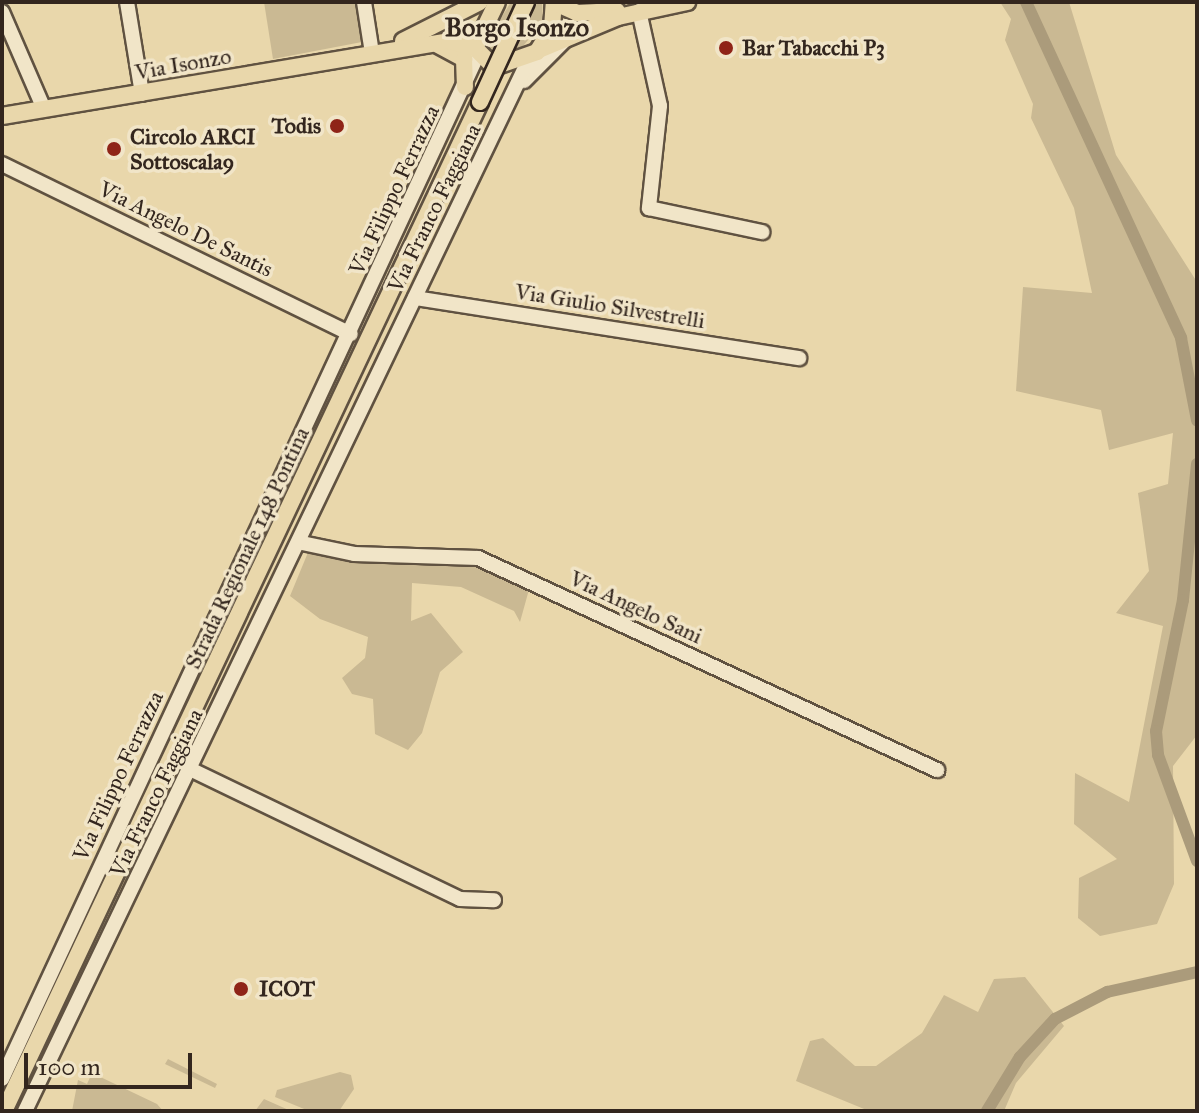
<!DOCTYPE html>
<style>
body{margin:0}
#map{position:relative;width:1199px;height:1113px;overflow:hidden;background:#e9d7ab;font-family:"IM FELL Great Primer",serif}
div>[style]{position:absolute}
.green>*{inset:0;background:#cab993}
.canal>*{height:12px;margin:-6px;padding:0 6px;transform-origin:6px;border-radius:6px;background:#ab9b7b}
.roads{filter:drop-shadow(2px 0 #605241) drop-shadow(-2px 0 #605241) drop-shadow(0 2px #605241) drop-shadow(0 -2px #605241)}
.minor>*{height:14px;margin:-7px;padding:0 7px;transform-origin:7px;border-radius:7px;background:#f1e5c8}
.major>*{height:16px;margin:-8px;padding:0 8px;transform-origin:8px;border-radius:8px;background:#e9d7ab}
.bridges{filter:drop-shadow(2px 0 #33261e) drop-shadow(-2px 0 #33261e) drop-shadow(0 2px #33261e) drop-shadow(0 -2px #33261e)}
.major-bridge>*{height:16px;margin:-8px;padding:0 8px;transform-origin:8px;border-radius:8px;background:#e9d7ab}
.dots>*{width:22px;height:22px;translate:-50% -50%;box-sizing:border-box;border:4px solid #f1e5c8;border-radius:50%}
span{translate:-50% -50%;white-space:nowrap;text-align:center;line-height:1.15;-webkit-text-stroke:7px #f1e5c8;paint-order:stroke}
.poi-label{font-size:22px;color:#33261e;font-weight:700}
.left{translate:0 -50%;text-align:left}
.right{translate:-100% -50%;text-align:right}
.street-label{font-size:22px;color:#33261e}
.quarter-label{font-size:26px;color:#33261e;font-weight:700}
.frame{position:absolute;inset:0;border:4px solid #33261e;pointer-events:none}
.scale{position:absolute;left:24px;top:1053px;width:168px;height:36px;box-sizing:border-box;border:4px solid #33261e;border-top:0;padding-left:10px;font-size:24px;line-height:28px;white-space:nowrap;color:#33261e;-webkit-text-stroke:6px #f1e5c8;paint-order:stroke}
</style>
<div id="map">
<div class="green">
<i style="clip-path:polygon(264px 2px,356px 2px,362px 42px,273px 59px)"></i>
<i style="clip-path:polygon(511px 2px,542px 2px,543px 22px,519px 51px,490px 54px,485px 44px)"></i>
<i style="clip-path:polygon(1000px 2px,1069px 2px,1116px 155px,1197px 282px,1197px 735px,1173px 766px,1174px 884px,1157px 924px,1100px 936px,1078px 918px,1079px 878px,1117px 859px,1074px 824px,1075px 773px,1129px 802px,1163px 626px,1116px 613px,1149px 571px,1138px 493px,1168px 484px,1173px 433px,1109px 450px,1101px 410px,1016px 391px,1023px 287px,1092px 293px,1074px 208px,1031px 118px,1033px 104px,1005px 40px,1011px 19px)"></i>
<i style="clip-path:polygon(309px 550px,350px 563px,463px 560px,530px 586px,520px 622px,514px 611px,461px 587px,412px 583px,411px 621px,431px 613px,463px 652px,440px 672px,422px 733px,408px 750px,375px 734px,373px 699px,352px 694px,342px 678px,365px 658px,368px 637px,320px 619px,290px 596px)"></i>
<i style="clip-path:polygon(1025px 977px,1064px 1026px,1016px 1083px,1004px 1111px,869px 1111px,796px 1081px,810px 1041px,823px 1038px,855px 1066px,876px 1066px,922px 1033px,944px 995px,978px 1012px,994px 979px)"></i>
<i style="clip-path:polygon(168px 1059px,217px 1084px,215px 1088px,165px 1064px)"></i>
<i style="clip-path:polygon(340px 1072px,351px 1075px,354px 1089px,339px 1111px,309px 1111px,275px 1097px,277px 1090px)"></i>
<i style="clip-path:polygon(92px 1073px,157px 1104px,163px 1111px,72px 1111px,78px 1080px,87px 1084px)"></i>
<i style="clip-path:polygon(264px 1099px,291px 1111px,292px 1111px,255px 1111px)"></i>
</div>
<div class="canal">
<i style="left:1026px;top:2px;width:370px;rotate:65.2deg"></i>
<i style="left:1181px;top:338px;width:84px;rotate:79deg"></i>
<i style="left:1197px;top:464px;width:137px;rotate:95.9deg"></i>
<i style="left:1183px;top:600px;width:134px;rotate:101.6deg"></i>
<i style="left:1156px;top:731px;width:24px;rotate:85deg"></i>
<i style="left:1158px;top:755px;width:113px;rotate:69.8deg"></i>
<i style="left:987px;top:1111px;width:63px;rotate:-58.6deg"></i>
<i style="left:1020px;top:1057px;width:52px;rotate:-47.4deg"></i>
<i style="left:1055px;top:1019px;width:59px;rotate:-27.4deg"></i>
<i style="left:1107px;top:992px;width:92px;rotate:-12.5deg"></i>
</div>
<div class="roads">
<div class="minor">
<i style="left:127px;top:2px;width:93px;rotate:80.7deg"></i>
<i style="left:364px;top:2px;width:52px;rotate:81.1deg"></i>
<i style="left:639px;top:11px;width:97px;rotate:77.5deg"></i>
<i style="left:660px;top:106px;width:103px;rotate:96.2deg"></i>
<i style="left:649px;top:208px;width:116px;rotate:12deg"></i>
<i style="left:2px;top:12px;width:106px;rotate:66.6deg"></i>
<i style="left:524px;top:81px;width:59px;rotate:-45deg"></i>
<i style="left:2px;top:164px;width:388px;rotate:26deg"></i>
<i style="left:415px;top:298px;width:389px;rotate:8.9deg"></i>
<i style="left:302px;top:543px;width:53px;rotate:11.9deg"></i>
<i style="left:354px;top:554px;width:124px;rotate:1.8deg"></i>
<i style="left:478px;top:558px;width:506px;rotate:24.79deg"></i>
<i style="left:192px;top:770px;width:297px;rotate:25.7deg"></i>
<i style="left:460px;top:899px;width:34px;rotate:2deg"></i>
<i style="left:2px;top:1079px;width:1128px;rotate:-65.09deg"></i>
<i style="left:25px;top:1111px;width:1166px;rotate:-64.4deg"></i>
</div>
<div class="major">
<i style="left:497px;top:2px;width:51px;rotate:115.6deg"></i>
<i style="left:475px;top:48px;width:27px;rotate:45deg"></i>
<i style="left:494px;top:67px;width:46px;rotate:-19.2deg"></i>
<i style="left:537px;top:52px;width:28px;rotate:-58deg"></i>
<i style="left:552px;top:28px;width:26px;rotate:-86deg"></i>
<i style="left:555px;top:3px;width:24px;rotate:24deg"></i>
<i style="left:577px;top:13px;width:40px;rotate:-2.9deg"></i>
<i style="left:403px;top:41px;width:86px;rotate:-26.9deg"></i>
<i style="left:438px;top:45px;width:30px;rotate:28deg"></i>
<i style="left:464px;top:59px;width:28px;rotate:88deg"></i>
<i style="left:541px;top:49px;width:83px;rotate:-22.6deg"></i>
<i style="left:618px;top:17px;width:71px;rotate:-12.3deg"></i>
<i style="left:2px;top:116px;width:453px;rotate:-9.5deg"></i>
<i style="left:449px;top:41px;width:27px;rotate:15deg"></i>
<i style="left:4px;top:1111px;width:1116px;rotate:-64.74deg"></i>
</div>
</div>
<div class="bridges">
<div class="major-bridge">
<i style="left:480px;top:102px;width:110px;rotate:-65.3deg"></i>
</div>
</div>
<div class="dots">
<i style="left:726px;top:48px;background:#8f2418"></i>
<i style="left:337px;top:126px;background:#8f2418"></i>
<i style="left:114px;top:149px;background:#8f2418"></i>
<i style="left:241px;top:989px;background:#8f2418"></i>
</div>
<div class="poi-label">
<span class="left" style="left:742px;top:48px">Bar Tabacchi P3</span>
<span class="right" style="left:321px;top:126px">Todis</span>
<span class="left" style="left:130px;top:149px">Circolo ARCI<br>Sottoscala9</span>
<span class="left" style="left:259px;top:989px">ICOT</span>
</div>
<div class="street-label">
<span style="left:183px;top:64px;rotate:-10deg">Via Isonzo</span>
<span style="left:394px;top:190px;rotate:-65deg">Via Filippo Ferrazza</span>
<span style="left:434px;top:208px;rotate:-64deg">Via Franco Faggiana</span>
<span style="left:186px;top:229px;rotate:26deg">Via Angelo De Santis</span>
<span style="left:610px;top:306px;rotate:9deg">Via Giulio Silvestrelli</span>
<span style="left:247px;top:548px;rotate:-65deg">Strada Regionale 148 Pontina</span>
<span style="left:636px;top:607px;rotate:25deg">Via Angelo Sani</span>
<span style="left:118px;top:776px;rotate:-65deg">Via Filippo Ferrazza</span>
<span style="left:156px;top:793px;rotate:-64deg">Via Franco Faggiana</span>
</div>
<div class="quarter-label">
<span style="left:517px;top:28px">Borgo Isonzo</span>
</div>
<div class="frame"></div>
<div class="scale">100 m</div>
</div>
